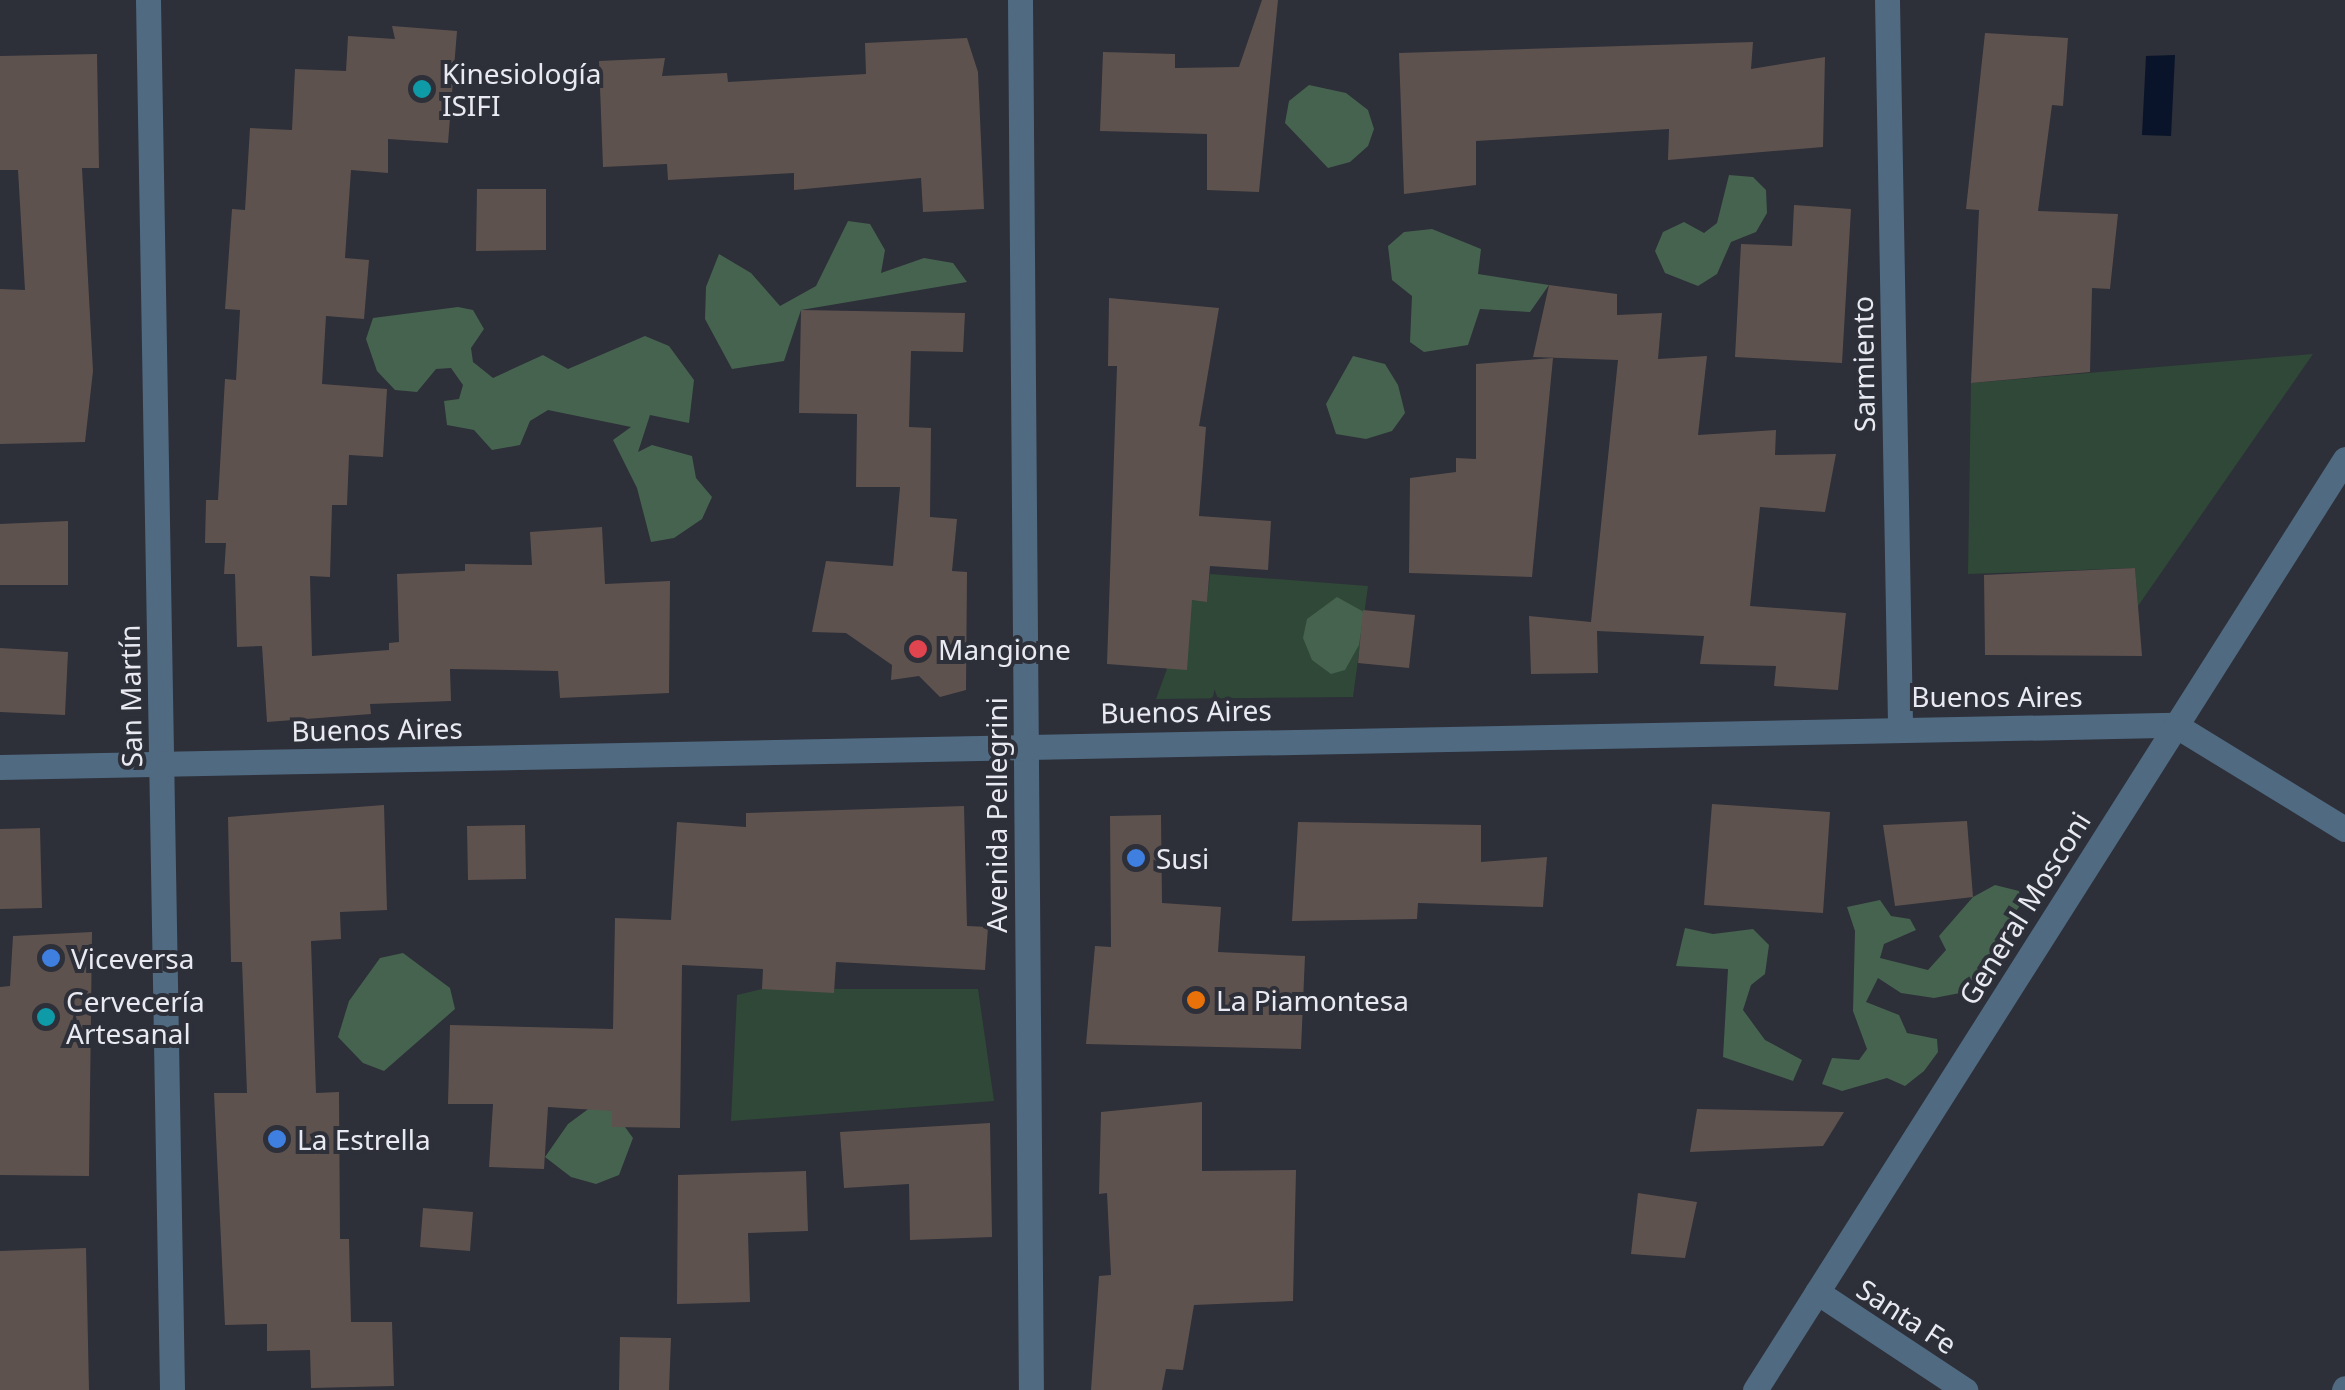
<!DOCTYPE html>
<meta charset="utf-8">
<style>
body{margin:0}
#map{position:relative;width:2345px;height:1390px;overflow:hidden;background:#2d2f39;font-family:"Noto Sans",sans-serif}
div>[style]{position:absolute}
.green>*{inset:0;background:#304837}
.forest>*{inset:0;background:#46634f}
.water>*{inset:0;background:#09142a}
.building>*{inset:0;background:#5e524e}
.minor>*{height:25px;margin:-12.5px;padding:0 12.5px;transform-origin:12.5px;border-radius:12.5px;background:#506a81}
.dots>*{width:28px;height:28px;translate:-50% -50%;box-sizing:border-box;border:5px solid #2d2f39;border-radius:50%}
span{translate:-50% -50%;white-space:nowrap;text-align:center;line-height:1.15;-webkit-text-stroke:8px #2d2f39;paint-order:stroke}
.poi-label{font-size:28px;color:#e9eaf1}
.left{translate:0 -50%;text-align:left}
.street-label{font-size:28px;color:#e9eaf1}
</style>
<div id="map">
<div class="green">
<i style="clip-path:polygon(2313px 354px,2138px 606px,2135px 568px,1968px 574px,1971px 383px)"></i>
<i style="clip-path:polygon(1210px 574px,1368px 586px,1353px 697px,1156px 699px,1192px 600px,1207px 601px)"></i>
<i style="clip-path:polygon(762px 989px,978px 989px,994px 1101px,731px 1121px,737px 995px)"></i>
</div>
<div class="forest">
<i style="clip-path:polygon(1309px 85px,1346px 93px,1368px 110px,1374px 129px,1368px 146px,1350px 162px,1328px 168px,1285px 123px,1289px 101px)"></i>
<i style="clip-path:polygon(1729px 175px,1753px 177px,1766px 190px,1767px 213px,1756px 232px,1731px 242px,1717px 274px,1698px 286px,1665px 273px,1655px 251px,1663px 232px,1684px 222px,1704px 233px,1717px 223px)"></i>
<i style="clip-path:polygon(848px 221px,870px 224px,885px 250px,881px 273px,924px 258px,953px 263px,967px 282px,801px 310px,784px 361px,732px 369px,705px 319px,706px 287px,719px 254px,751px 273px,780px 306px,816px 286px)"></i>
<i style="clip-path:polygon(1432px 229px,1481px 249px,1478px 274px,1549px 285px,1530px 312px,1480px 309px,1468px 345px,1424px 352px,1410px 342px,1412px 296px,1392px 280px,1388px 246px,1404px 232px)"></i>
<i style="clip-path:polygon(458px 307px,473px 310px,484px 329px,471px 348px,473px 362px,493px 378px,543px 355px,568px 369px,645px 336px,669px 346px,694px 380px,689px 423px,650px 415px,638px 452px,652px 445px,692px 456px,696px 478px,712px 497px,702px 519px,674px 538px,651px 542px,637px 488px,613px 440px,631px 427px,548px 410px,530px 421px,520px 445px,492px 450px,474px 430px,447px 425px,444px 401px,459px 399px,463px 385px,451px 368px,436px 369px,417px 392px,395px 390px,377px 371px,366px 339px,373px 318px)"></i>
<i style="clip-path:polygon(1353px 356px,1385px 364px,1398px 385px,1405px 413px,1392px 431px,1366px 439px,1336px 434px,1326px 404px)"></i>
<i style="clip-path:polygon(1337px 597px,1364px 612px,1359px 645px,1345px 670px,1331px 674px,1312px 660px,1303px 638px,1307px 619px)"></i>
<i style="clip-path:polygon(1995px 885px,2019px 891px,2021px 904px,2006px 925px,2011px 938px,1992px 958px,1986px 988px,1934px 998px,1901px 993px,1878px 978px,1866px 1002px,1899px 1015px,1907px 1033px,1937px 1039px,1938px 1052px,1924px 1071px,1905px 1086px,1887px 1078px,1842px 1091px,1822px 1084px,1832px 1058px,1859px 1060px,1867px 1049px,1853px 1011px,1855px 931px,1847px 907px,1880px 900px,1891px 916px,1910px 919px,1916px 930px,1884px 944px,1880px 958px,1928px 970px,1946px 950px,1939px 936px,1973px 897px)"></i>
<i style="clip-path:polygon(1685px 928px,1713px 934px,1753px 929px,1769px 945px,1765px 974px,1751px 985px,1743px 1010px,1765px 1040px,1802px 1060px,1793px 1081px,1723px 1057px,1728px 969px,1676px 966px)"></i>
<i style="clip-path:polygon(403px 953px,450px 988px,455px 1009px,384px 1071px,363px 1063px,338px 1037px,349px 1001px,380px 958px)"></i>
<i style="clip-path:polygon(591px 1107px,612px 1111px,612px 1127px,625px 1127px,633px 1138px,619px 1175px,596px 1184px,571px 1177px,545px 1157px,568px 1124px)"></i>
</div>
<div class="water">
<i style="clip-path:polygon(2175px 55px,2171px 136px,2142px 135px,2146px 56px)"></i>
</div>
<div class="building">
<i style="clip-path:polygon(1262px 0,1278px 0,1259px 192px,1207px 190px,1207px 134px,1100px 131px,1103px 52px,1175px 54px,1175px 68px,1239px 67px)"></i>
<i style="clip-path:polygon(392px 26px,457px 31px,448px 143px,388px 139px,388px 173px,351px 170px,345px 258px,369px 260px,364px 319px,326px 316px,322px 384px,387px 389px,383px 457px,349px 455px,347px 505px,332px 505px,330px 577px,310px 576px,312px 656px,389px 650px,389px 643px,399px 642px,397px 574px,465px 571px,465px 564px,532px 565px,530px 532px,602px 527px,605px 584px,670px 581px,669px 693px,560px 698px,558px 671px,450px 669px,451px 701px,370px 704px,371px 714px,267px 722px,262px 646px,237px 647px,235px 574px,224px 574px,226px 543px,205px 543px,206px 500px,218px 500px,225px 379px,236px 380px,240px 310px,225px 309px,232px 209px,245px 210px,250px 128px,292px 130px,295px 69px,346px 71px,348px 36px,395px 39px)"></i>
<i style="clip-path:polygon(1985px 33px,2068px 38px,2063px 106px,2052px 105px,2038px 211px,2118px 214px,2110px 289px,2092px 288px,2090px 372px,1971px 383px,1979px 210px,1966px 209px)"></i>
<i style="clip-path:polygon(967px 38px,978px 72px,984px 209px,923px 212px,921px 178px,794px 190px,794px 173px,668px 180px,667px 164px,603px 167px,599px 61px,665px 58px,662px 76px,727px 73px,728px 82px,866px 74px,865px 43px)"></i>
<i style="clip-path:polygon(1753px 42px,1751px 69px,1825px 57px,1823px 147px,1668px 160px,1669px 129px,1476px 141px,1476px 185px,1404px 194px,1399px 53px)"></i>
<i style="clip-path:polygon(97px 54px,99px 168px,82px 168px,93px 371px,85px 442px,0 444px,0 289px,25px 290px,18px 170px,0 170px,0 56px)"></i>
<i style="clip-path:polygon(477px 189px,546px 189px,546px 250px,476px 251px)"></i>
<i style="clip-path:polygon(1794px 205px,1851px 209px,1842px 363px,1735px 357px,1741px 244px,1792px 246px)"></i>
<i style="clip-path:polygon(1549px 285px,1617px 294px,1617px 315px,1662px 313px,1658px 359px,1707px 356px,1698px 435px,1776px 430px,1775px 455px,1836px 454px,1825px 512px,1760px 507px,1750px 606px,1846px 613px,1838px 690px,1774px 686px,1776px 666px,1700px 664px,1704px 636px,1597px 631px,1598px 673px,1531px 674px,1529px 616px,1591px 622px,1618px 360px,1533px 357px)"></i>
<i style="clip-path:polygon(1109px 298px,1219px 308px,1199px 426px,1206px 427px,1199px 516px,1271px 521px,1268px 570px,1210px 566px,1207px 602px,1192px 600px,1187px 670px,1107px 664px,1117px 366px,1108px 366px)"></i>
<i style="clip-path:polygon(801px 310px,965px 313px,963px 352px,911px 351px,909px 427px,931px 428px,930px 517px,957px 519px,952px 571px,967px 572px,966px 690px,940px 697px,919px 676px,891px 680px,892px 665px,846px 633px,812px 632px,826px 561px,893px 566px,900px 487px,856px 487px,857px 414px,799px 413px)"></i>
<i style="clip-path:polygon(1553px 358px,1532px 577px,1409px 573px,1410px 478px,1456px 472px,1456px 458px,1476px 459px,1476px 364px)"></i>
<i style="clip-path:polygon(68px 521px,68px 585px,0 585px,0 524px)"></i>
<i style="clip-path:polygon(2135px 568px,2142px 656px,1985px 655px,1984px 575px)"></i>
<i style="clip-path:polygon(1363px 610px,1415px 615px,1409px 668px,1358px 663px)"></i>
<i style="clip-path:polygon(0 648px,68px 652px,65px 715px,0 712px)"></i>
<i style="clip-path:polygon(1712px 804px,1830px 812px,1823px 913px,1704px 905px)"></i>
<i style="clip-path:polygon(384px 805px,387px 910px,340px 912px,341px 939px,311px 941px,316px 1093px,339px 1092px,340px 1239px,349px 1239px,351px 1322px,392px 1322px,394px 1386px,311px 1388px,310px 1350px,267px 1351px,267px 1324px,225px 1325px,214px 1093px,247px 1093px,242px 962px,231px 962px,228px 817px)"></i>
<i style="clip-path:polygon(964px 806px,967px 926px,988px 927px,985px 970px,836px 962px,834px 993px,762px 989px,763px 969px,682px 965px,680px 1128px,612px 1127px,612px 1111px,548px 1107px,544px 1169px,489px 1167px,493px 1104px,448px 1104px,450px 1025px,613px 1029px,615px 918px,671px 920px,677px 822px,746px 827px,746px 813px)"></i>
<i style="clip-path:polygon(1161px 815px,1162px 903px,1221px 907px,1218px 952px,1305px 956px,1301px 1049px,1086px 1044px,1095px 946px,1111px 947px,1110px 816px)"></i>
<i style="clip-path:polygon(1967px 821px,1973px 897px,1895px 906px,1883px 825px)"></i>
<i style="clip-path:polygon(1298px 822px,1481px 825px,1481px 862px,1547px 857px,1543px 907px,1418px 903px,1417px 919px,1292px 921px)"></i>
<i style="clip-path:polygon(525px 825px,526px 879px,468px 880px,467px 826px)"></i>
<i style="clip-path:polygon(40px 828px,42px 908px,0 909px,0 829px)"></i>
<i style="clip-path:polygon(92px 932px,89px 1176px,0 1175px,0 987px,10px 986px,13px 936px)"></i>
<i style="clip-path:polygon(1202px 1102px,1202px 1171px,1296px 1170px,1293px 1301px,1194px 1305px,1183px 1370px,1166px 1369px,1162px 1390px,1091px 1390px,1099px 1276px,1111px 1275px,1107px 1193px,1099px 1194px,1101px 1112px)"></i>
<i style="clip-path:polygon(1697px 1109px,1844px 1112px,1823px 1146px,1690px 1152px)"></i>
<i style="clip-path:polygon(990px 1123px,992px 1237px,910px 1240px,909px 1184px,844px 1188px,840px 1132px)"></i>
<i style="clip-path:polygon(806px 1171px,808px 1231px,748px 1233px,750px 1302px,677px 1304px,678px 1175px)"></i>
<i style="clip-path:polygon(1638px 1193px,1697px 1202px,1685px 1258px,1631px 1254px)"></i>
<i style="clip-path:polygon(423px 1208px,473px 1212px,470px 1251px,420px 1247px)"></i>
<i style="clip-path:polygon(86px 1248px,89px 1390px,0 1390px,0 1251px)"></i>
<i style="clip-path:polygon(620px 1337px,671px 1338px,669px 1390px,619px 1390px)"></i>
</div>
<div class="minor">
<i style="left:148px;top:0;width:1390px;rotate:89.01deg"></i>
<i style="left:1020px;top:0;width:1390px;rotate:89.55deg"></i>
<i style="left:1887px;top:0;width:726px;rotate:88.97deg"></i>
<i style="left:0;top:767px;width:2175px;rotate:-1.11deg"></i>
<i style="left:2175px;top:725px;width:199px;rotate:31.5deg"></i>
<i style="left:1817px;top:1292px;width:178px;rotate:33.5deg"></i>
<i style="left:1755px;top:1390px;width:1102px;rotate:-57.64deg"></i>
<i style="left:2344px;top:1390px;width:2px;rotate:-63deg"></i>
</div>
<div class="dots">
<i style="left:422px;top:89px;background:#0f9aa8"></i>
<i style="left:918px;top:649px;background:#e0444e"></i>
<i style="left:1136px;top:858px;background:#3f7fe0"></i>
<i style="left:51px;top:958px;background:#3f7fe0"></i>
<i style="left:1196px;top:1000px;background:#e8710a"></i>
<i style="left:46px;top:1017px;background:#0f9aa8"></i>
<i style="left:277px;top:1139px;background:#3f7fe0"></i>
</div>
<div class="poi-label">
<span class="left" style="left:442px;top:89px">Kinesiología<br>ISIFI</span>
<span class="left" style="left:938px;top:649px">Mangione</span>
<span class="left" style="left:1156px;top:858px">Susi</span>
<span class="left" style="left:71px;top:958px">Viceversa</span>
<span class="left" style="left:1216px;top:1000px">La Piamontesa</span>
<span class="left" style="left:66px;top:1017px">Cervecería<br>Artesanal</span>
<span class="left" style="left:297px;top:1139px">La Estrella</span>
</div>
<div class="street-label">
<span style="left:1863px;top:364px;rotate:-91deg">Sarmiento</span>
<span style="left:130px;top:696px;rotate:-91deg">San Martín</span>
<span style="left:1997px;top:696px">Buenos Aires</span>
<span style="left:1186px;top:711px;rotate:-1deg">Buenos Aires</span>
<span style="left:377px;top:729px;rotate:-1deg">Buenos Aires</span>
<span style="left:996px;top:815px;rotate:-90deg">Avenida Pellegrini</span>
<span style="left:2024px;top:908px;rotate:-58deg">General Mosconi</span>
<span style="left:1907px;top:1316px;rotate:33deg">Santa Fe</span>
</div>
</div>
